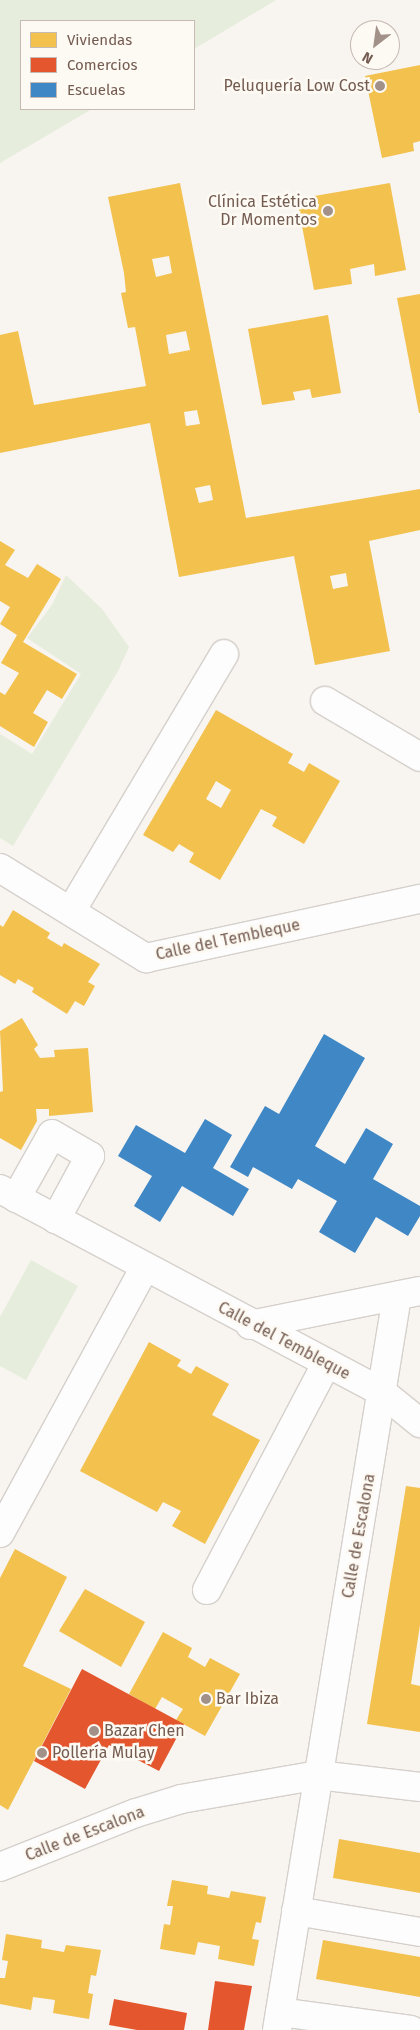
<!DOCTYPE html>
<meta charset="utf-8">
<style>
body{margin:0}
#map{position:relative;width:420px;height:2030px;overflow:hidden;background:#f8f4f0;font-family:"Fira Sans",sans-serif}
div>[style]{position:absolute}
.green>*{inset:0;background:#e6eddc}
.homes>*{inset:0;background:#f2c14e}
.shops>*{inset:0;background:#e4572e}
.schools>*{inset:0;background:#3f88c5}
.roads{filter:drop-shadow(1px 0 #d5d0cb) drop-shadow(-1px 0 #d5d0cb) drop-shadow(0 1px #d5d0cb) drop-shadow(0 -1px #d5d0cb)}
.minor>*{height:28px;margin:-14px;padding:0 14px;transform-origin:14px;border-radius:14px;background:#fefdfd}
.dots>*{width:14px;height:14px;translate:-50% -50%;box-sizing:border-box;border:2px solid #fdf9f3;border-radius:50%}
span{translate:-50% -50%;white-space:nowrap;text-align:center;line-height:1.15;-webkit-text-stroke:5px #fdf9f3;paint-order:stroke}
.poi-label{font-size:16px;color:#745c51}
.right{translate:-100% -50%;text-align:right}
.left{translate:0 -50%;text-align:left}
.street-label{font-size:16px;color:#745c51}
.legend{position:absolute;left:20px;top:20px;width:175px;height:90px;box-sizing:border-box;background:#fdf9f3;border:1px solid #c6bab2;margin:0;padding:6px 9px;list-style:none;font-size:15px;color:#745c51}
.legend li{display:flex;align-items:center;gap:10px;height:25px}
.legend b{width:25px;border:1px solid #c6bab2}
.north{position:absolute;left:350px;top:20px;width:50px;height:50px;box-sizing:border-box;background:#fdf9f3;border:1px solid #c6bab2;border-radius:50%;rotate:210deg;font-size:14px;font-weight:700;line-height:20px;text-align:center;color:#745c51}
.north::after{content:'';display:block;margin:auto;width:18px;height:22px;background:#a29189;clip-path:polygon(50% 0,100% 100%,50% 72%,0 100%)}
</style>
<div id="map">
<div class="green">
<i style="clip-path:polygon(0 0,276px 0,194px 49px,194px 21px,21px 21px,21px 109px,92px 109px,0 163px)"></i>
<i style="clip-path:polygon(66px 575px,102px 609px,129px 647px,118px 671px,13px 846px,0 838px,0 734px,32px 754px,81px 674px,27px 638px,52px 605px)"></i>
<i style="clip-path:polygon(31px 1260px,78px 1286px,26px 1380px,0 1366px,0 1317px)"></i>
</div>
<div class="homes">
<i style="clip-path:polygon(420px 65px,420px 141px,413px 143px,414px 151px,382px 158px,365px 76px)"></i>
<i style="clip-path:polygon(evenodd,180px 183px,246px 518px,420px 489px,420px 530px,369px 541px,390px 651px,315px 665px,294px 556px,179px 577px,150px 423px,0 453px,0 335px,18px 331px,34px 405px,146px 386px,135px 327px,128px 328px,121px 293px,126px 292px,124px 273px,108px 197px,180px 183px,169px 256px,172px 273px,156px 277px,152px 259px,169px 256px,180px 183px,186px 331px,190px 350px,169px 354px,166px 335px,186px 331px,180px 183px,197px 410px,200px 424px,186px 426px,184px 412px,197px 410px,180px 183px,210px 485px,213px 500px,199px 503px,195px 488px,210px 485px,180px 183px,346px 573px,348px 586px,333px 589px,330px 576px,346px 573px)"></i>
<i style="clip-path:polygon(390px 183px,406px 270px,375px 276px,374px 264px,350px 269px,352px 284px,314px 290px,297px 199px)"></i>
<i style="clip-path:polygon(420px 294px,420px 413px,419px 413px,397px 298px)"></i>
<i style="clip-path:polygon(328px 315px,341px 393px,312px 398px,310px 389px,293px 392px,295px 400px,262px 405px,248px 329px)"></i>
<i style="clip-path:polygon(0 541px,15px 550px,5px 565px,28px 578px,37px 564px,61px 579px,23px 642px,77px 674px,62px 699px,47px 690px,33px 713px,48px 722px,34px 747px,0 726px,0 692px,5px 695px,19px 673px,1px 663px,17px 635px,0 624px,10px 607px,0 601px)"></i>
<i style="clip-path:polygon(evenodd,216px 710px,293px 754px,288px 763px,304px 772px,309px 763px,340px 781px,304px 844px,272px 826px,277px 817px,261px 809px,220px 880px,189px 862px,194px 853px,179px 844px,173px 852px,143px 835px,216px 710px,216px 781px,231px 790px,221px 808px,206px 799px,216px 781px)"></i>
<i style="clip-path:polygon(13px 910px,50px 933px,47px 938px,62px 947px,64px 943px,100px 964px,88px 982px,95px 986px,84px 1006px,75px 1001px,67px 1014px,32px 992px,34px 988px,18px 979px,15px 984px,0 975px,0 925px,3px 927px)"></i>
<i style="clip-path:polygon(22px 1018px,38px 1045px,34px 1049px,40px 1058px,55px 1057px,54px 1050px,88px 1048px,93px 1112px,49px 1116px,49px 1109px,36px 1109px,37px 1121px,21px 1150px,0 1138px,0 1092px,3px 1091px,0 1031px)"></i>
<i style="clip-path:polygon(149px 1342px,181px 1360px,177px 1366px,191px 1374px,196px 1366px,229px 1384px,212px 1415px,260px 1440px,205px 1544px,172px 1526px,181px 1511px,163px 1502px,157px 1512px,80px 1471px)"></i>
<i style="clip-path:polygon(406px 1486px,420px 1488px,420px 1625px,411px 1684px,420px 1686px,420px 1732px,367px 1724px)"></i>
<i style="clip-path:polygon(15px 1549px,67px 1577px,23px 1666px,71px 1689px,8px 1810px,0 1805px,0 1578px)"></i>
<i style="clip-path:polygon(85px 1589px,145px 1622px,121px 1667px,59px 1631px)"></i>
<i style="clip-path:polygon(163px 1632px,192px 1648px,188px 1657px,205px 1667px,210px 1658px,240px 1674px,205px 1736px,176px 1720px,183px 1709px,162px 1697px,155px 1709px,129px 1694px)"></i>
<i style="clip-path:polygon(339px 1839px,420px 1853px,420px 1893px,333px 1878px)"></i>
<i style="clip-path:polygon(172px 1880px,208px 1886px,207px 1894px,229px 1898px,231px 1891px,266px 1897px,261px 1923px,256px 1922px,252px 1939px,259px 1940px,254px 1966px,218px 1959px,220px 1946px,198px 1942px,195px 1955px,160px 1949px,164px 1924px,170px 1925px,173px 1906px,167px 1906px)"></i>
<i style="clip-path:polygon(6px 1934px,42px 1940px,41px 1948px,64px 1952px,66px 1945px,101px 1950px,96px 1976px,91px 1975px,88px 1993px,93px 1994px,89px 2019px,53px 2013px,55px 2000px,33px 1997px,31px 2010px,0 2004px,0 1978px,5px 1978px,8px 1961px,2px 1960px)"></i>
<i style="clip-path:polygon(323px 1940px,420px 1957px,420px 1997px,316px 1979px)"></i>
</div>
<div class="shops">
<i style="clip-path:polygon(82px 1669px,184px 1724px,159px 1771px,109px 1745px,85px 1789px,34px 1761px)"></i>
<i style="clip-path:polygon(215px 1981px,252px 1986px,244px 2030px,208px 2030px)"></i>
<i style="clip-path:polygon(114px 1999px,187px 2013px,184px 2030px,137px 2030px,109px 2025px)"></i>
</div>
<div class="schools">
<i style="clip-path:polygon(324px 1034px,365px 1058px,315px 1146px,345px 1164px,366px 1128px,393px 1144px,373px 1179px,420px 1206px,420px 1216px,408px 1236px,376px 1217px,355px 1253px,319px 1232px,337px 1201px,298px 1179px,292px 1189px,253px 1167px,248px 1177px,230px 1167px,265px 1106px,279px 1114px)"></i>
<i style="clip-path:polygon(205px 1119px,232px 1135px,213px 1168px,249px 1189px,233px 1216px,182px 1186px,160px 1222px,134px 1206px,152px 1176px,118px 1156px,136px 1125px,185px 1153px)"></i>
</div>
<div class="roads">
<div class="minor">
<i style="left:325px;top:701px;width:110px;rotate:30.5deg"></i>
<i style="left:0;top:868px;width:172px;rotate:31.7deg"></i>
<i style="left:146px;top:958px;width:280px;rotate:-12.2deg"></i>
<i style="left:71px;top:911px;width:299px;rotate:-59.2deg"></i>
<i style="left:0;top:1189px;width:434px;rotate:28deg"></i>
<i style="left:383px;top:1393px;width:48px;rotate:39deg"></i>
<i style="left:16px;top:1198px;width:73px;rotate:-60.6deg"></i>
<i style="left:52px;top:1134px;width:44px;rotate:30.1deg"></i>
<i style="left:90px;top:1156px;width:72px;rotate:118.4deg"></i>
<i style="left:250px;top:1325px;width:173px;rotate:-11.3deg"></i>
<i style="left:0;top:1533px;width:303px;rotate:-61.4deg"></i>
<i style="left:207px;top:1590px;width:255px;rotate:-62.2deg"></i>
<i style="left:0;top:1867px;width:146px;rotate:-21.7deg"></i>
<i style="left:136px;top:1813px;width:47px;rotate:-17.3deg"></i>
<i style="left:181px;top:1799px;width:139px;rotate:-9.9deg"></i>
<i style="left:318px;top:1775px;width:103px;rotate:6.7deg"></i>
<i style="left:296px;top:1911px;width:126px;rotate:9.6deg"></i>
<i style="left:280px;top:2012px;width:132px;rotate:7.8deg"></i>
<i style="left:277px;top:2030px;width:744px;rotate:-80.71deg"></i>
</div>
</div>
<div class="dots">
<i style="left:380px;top:86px;background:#a29189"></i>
<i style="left:328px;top:211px;background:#a29189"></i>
<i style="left:206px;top:1699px;background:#a29189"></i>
<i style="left:94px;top:1731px;background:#a29189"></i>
<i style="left:42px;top:1753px;background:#a29189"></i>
</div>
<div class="poi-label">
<span class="right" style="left:370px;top:86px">Peluquería Low Cost</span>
<span class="right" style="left:317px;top:211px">Clínica Estética<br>Dr Momentos</span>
<span class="left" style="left:216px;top:1699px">Bar Ibiza</span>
<span class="left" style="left:104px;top:1731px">Bazar Chen</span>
<span class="left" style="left:52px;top:1753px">Pollería Mulay</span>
</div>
<div class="street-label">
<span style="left:228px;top:940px;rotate:-12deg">Calle del Tembleque</span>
<span style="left:284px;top:1341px;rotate:28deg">Calle del Tembleque</span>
<span style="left:359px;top:1536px;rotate:-80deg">Calle de Escalona</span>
<span style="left:85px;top:1834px;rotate:-21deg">Calle de Escalona</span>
</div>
<ul class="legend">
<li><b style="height:14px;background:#f2c14e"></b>Viviendas</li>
<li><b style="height:14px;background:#e4572e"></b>Comercios</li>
<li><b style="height:14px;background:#3f88c5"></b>Escuelas</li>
</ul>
<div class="north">N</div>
</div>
